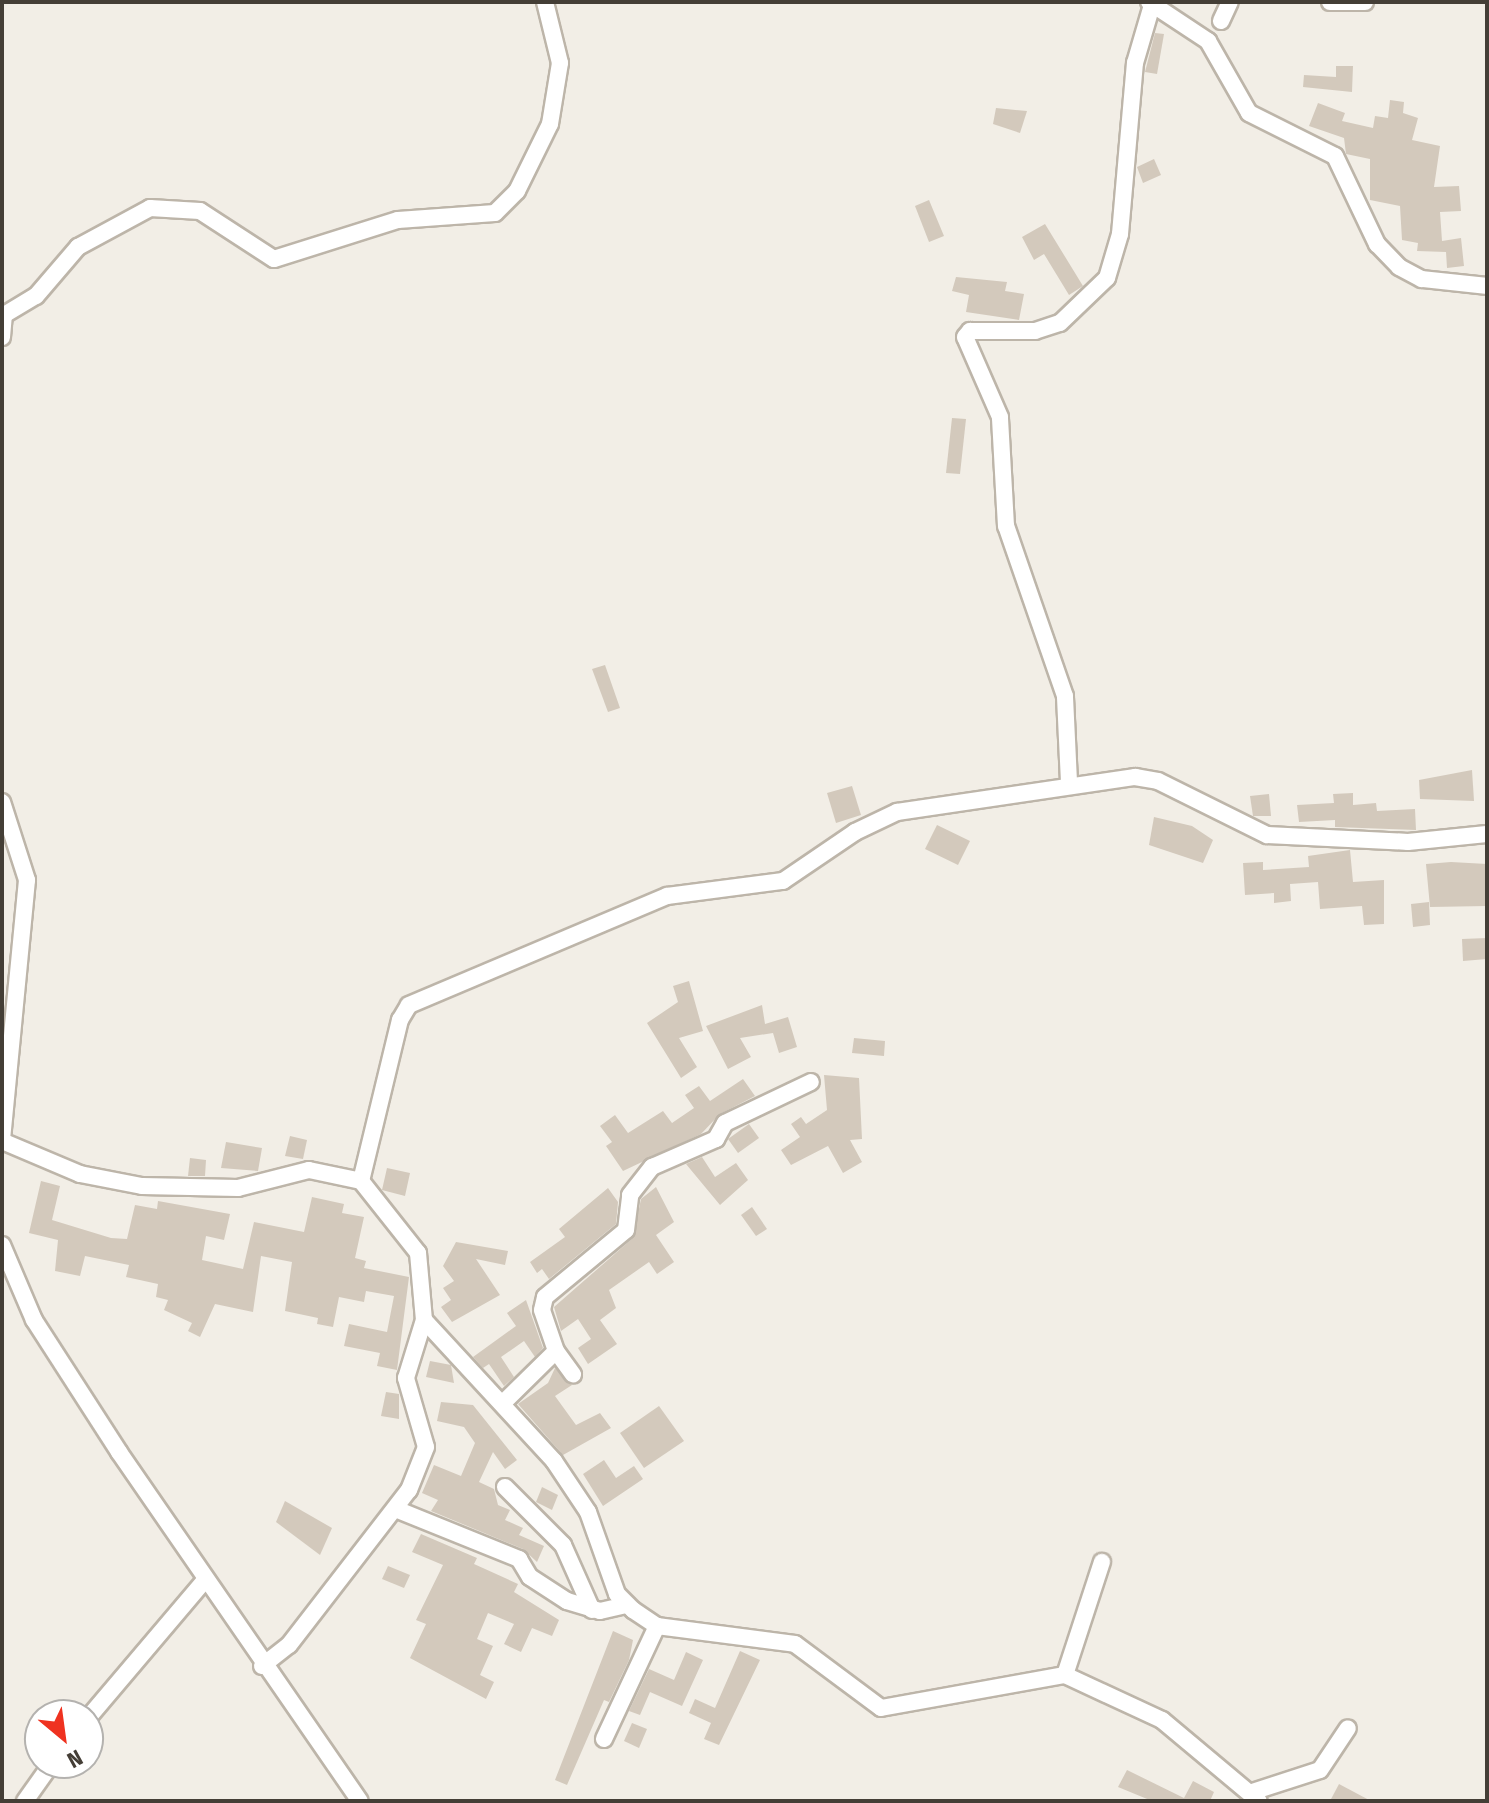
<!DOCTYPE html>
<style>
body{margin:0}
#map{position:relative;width:1489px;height:1803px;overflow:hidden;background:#f2eee6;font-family:"Fira Sans Condensed",sans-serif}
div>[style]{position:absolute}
.building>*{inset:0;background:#d3c9bc}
.roads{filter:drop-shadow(2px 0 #bdb5a9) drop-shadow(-2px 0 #bdb5a9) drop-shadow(0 2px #bdb5a9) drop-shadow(0 -2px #bdb5a9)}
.minor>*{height:16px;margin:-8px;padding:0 8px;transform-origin:8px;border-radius:8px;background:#fff}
span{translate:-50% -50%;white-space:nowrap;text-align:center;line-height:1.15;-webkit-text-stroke:6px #fff;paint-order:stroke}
.frame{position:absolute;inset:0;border:4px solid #443e36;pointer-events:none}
.north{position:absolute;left:24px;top:1699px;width:80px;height:80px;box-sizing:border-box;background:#fff;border:2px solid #b4b2af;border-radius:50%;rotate:151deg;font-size:22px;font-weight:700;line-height:32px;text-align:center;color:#443e36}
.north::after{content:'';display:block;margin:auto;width:28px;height:36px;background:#ef3220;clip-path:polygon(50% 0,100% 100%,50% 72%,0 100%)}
</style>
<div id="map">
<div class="building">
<i style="clip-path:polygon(1155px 33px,1164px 34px,1157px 74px,1145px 72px)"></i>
<i style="clip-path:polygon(1336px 66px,1353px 66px,1352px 92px,1303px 87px,1304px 75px,1336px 77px)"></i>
<i style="clip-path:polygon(1390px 100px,1404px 102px,1403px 113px,1418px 118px,1412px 140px,1440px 146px,1434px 187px,1459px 186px,1461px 211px,1440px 212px,1442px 241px,1461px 238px,1464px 266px,1447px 268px,1446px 252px,1417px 251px,1418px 243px,1402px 240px,1400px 206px,1370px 200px,1370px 159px,1346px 154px,1344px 138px,1309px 126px,1318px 103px,1345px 113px,1342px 121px,1373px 128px,1375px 116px,1388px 118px)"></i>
<i style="clip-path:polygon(996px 108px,1027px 111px,1020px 133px,993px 124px)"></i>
<i style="clip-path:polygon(1154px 159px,1161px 175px,1143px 183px,1137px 167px)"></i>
<i style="clip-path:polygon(929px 200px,944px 236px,929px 242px,915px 206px)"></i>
<i style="clip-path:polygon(1045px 224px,1083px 286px,1069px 295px,1044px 254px,1034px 260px,1022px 237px)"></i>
<i style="clip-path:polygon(956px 277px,1007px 282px,1005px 291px,1024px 294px,1019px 320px,966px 312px,969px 295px,952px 291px)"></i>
<i style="clip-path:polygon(952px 418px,966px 419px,960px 474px,946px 473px)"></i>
<i style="clip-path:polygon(605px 665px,620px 708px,608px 712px,592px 669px)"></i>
<i style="clip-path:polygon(1472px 770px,1474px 801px,1420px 799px,1419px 780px)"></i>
<i style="clip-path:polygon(852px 786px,861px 815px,836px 823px,827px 793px)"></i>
<i style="clip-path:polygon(1353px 793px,1353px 805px,1376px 803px,1377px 811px,1415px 809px,1416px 830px,1335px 827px,1335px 820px,1299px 822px,1297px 805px,1334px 803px,1333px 794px)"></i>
<i style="clip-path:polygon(1269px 794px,1271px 816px,1253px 816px,1250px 796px)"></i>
<i style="clip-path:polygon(1154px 817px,1192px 826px,1213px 840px,1203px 863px,1149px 845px)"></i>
<i style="clip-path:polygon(937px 825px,970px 841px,958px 865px,925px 849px)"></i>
<i style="clip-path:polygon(1350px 850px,1353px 882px,1384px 880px,1384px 924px,1364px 925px,1362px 906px,1320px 909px,1318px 882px,1290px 884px,1291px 901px,1274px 903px,1274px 893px,1245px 895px,1243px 863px,1263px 862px,1263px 870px,1309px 867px,1308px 856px)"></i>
<i style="clip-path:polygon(1451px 862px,1487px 864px,1487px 906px,1430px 907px,1426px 864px)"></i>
<i style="clip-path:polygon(1429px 902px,1430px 925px,1413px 927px,1411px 904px)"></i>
<i style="clip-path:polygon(1487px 938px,1487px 959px,1463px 961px,1462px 939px)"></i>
<i style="clip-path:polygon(689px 981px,703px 1031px,679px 1038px,697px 1067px,681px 1078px,647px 1023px,678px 1002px,673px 986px)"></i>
<i style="clip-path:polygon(762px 1005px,765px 1024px,788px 1017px,797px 1047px,779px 1053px,773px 1033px,740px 1038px,751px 1057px,728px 1069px,706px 1026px)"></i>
<i style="clip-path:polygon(854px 1038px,885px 1041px,884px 1056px,852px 1053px)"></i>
<i style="clip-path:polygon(824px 1075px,859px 1078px,862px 1139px,850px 1140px,862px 1162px,843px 1173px,828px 1146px,791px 1165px,781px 1150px,800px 1137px,791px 1124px,801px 1117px,806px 1124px,827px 1110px)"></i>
<i style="clip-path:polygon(743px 1079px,755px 1096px,720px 1114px,701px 1134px,623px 1171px,606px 1146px,612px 1142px,600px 1126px,615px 1115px,628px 1133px,663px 1111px,672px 1123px,694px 1108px,685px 1095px,699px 1086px,710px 1101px)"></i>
<i style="clip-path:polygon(749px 1124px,759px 1138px,738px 1153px,728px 1139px)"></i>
<i style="clip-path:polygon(290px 1136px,307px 1140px,303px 1159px,285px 1156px)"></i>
<i style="clip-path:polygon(226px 1142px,262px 1148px,258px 1171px,221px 1168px)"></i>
<i style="clip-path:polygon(702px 1157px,715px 1177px,736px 1163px,748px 1180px,720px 1205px,686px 1164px)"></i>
<i style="clip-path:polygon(190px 1158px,206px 1160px,205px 1176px,188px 1176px)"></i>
<i style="clip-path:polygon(387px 1168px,410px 1173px,405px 1196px,382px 1190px)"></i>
<i style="clip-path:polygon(41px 1181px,60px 1186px,52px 1220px,111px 1238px,127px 1239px,135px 1205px,157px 1209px,158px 1201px,230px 1214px,224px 1240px,206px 1236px,202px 1260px,243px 1269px,254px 1222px,304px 1232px,312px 1197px,344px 1204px,342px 1213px,364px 1217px,355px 1258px,366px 1261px,364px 1268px,409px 1277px,397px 1370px,377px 1366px,380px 1353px,344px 1346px,349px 1324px,387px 1332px,394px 1296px,366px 1291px,364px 1302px,339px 1297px,333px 1327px,317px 1324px,318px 1318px,285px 1311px,292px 1262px,261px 1256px,253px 1312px,215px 1304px,200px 1337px,188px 1331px,192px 1323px,164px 1310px,168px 1300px,156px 1297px,158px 1284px,126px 1277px,129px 1265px,85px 1256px,80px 1276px,55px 1271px,58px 1240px,29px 1233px)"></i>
<i style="clip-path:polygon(656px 1187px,674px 1222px,656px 1235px,674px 1262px,657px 1274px,649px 1262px,609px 1290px,616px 1308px,600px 1320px,617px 1344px,588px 1364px,578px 1348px,591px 1339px,578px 1319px,561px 1331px,554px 1307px,633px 1238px,641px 1199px)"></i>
<i style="clip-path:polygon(608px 1188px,618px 1202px,616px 1224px,549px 1279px,542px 1269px,537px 1273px,530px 1262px,565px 1237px,559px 1229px)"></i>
<i style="clip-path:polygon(752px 1207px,767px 1229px,756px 1236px,741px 1215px)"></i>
<i style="clip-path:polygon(456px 1242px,508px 1251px,505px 1265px,476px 1259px,500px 1295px,452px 1322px,441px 1307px,451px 1300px,443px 1288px,454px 1281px,443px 1266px)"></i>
<i style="clip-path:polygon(526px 1300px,543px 1348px,535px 1357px,524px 1341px,501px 1357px,514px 1377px,504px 1386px,489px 1364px,483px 1368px,473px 1357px,516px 1326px,507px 1313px)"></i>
<i style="clip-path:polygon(430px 1361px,451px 1365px,454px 1383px,426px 1377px)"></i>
<i style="clip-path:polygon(555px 1368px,572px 1385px,555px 1396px,576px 1425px,600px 1413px,611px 1428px,563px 1455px,518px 1404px,548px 1383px)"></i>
<i style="clip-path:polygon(386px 1392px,399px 1394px,399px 1419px,381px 1416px)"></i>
<i style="clip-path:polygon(441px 1402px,473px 1405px,517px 1460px,505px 1469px,493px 1452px,479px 1482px,494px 1489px,498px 1505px,510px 1510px,505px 1520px,523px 1528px,519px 1535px,544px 1546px,537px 1562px,523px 1549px,431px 1511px,438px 1500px,422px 1493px,434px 1465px,461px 1476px,475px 1443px,464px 1427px,437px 1421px)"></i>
<i style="clip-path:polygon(659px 1406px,684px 1441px,644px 1468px,620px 1433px)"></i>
<i style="clip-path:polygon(604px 1460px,616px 1478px,634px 1466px,643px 1479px,603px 1506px,583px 1474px)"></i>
<i style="clip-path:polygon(542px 1487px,558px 1495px,552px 1510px,536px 1502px)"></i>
<i style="clip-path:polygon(285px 1501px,332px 1528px,320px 1555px,276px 1522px)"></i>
<i style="clip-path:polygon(421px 1534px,477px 1558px,474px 1564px,518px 1584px,514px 1592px,559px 1620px,552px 1636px,532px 1628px,521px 1652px,504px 1644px,514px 1624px,488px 1613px,477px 1639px,493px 1646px,480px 1675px,494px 1682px,486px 1699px,410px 1658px,426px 1624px,416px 1620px,443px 1565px,412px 1552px)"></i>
<i style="clip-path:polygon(388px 1566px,410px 1575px,404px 1588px,382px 1579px)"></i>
<i style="clip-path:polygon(613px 1631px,633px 1640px,629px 1660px,609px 1702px,604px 1700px,567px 1785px,555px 1780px)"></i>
<i style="clip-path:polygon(740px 1651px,760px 1660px,719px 1745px,704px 1739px,711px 1723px,689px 1713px,695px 1699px,715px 1708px)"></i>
<i style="clip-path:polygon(686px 1652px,703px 1660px,682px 1706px,650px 1692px,640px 1715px,629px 1711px,649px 1669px,674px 1680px)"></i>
<i style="clip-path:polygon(632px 1723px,647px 1729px,639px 1748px,624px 1741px)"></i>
<i style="clip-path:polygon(1127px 1770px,1184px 1798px,1193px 1781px,1214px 1792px,1210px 1801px,1152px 1801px,1118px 1787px)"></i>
<i style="clip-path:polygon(1339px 1784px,1371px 1801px,1330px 1801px)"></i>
</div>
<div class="roads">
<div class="minor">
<i style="left:1149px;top:2px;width:71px;rotate:33.5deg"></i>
<i style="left:1208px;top:41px;width:83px;rotate:60.3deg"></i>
<i style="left:1249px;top:113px;width:96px;rotate:26.6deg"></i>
<i style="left:1335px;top:156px;width:98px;rotate:64.5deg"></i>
<i style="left:1377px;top:244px;width:32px;rotate:46deg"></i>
<i style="left:1399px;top:267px;width:26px;rotate:28deg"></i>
<i style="left:1422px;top:279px;width:65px;rotate:6.1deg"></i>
<i style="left:1330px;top:2px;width:35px"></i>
<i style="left:1221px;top:21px;width:21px;rotate:-65deg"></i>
<i style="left:2px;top:337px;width:22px;rotate:-85deg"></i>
<i style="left:4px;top:315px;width:37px;rotate:-31deg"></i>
<i style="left:36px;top:296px;width:65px;rotate:-49.4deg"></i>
<i style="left:78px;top:247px;width:82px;rotate:-28.4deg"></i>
<i style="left:150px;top:208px;width:50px;rotate:3.4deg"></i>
<i style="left:200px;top:211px;width:88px;rotate:33deg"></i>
<i style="left:274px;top:259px;width:130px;rotate:-17.5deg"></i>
<i style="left:398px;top:220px;width:97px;rotate:-4.1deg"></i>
<i style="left:495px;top:213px;width:31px;rotate:-45deg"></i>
<i style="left:517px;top:191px;width:75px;rotate:-63.8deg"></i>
<i style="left:550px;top:124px;width:62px;rotate:-80.7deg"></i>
<i style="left:560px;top:63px;width:63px;rotate:-103.8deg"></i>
<i style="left:1069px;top:782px;width:86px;rotate:-92.7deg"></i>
<i style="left:1065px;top:696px;width:180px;rotate:-109.1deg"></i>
<i style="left:1006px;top:526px;width:109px;rotate:-93.2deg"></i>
<i style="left:1000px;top:417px;width:87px;rotate:-113.6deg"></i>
<i style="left:965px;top:337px;width:8px;rotate:-50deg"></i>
<i style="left:970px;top:331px;width:65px"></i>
<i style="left:1035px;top:331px;width:26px;rotate:-18deg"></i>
<i style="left:1060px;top:323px;width:65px;rotate:-43.8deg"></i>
<i style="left:1107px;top:278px;width:46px;rotate:-73.5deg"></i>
<i style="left:1120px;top:234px;width:172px;rotate:-85deg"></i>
<i style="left:1135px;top:63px;width:60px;rotate:-73.7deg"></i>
<i style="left:2px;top:802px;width:82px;rotate:72.2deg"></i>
<i style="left:27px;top:880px;width:260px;rotate:95.5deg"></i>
<i style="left:2px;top:1141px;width:85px;rotate:22.9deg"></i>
<i style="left:80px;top:1174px;width:63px;rotate:11deg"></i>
<i style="left:142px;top:1186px;width:96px;rotate:1.2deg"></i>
<i style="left:238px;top:1188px;width:73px;rotate:-14.2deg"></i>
<i style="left:309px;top:1170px;width:53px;rotate:11.9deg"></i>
<i style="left:361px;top:1181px;width:92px;rotate:51.6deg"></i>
<i style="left:418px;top:1253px;width:67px;rotate:84.9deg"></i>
<i style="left:424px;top:1320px;width:192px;rotate:47.3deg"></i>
<i style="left:554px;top:1461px;width:61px;rotate:56.3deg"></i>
<i style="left:588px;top:1512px;width:87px;rotate:70.5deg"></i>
<i style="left:617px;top:1594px;width:23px;rotate:45deg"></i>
<i style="left:633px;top:1610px;width:29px;rotate:34deg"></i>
<i style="left:657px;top:1626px;width:139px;rotate:7.4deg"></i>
<i style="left:795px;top:1644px;width:107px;rotate:36.7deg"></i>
<i style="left:881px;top:1708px;width:187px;rotate:-10.2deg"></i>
<i style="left:1065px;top:1675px;width:107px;rotate:24.9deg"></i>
<i style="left:1162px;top:1720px;width:126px;rotate:39.9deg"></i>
<i style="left:361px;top:1181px;width:166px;rotate:-76.4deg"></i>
<i style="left:400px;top:1020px;width:17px;rotate:-59deg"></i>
<i style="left:409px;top:1005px;width:280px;rotate:-22.9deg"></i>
<i style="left:667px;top:896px;width:117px;rotate:-7.4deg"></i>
<i style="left:783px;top:881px;width:87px;rotate:-34.2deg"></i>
<i style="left:855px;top:832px;width:47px;rotate:-25.5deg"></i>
<i style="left:897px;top:812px;width:241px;rotate:-8.4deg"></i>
<i style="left:1135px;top:777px;width:23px;rotate:10deg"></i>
<i style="left:1158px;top:781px;width:122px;rotate:26.4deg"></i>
<i style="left:1267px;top:835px;width:141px;rotate:2.8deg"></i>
<i style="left:1408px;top:842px;width:79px;rotate:-5.8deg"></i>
<i style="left:2px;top:1245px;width:82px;rotate:66.9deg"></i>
<i style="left:34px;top:1320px;width:157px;rotate:57.2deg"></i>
<i style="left:119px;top:1452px;width:424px;rotate:55.4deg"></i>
<i style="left:556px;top:1351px;width:43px;rotate:-108.9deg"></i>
<i style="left:542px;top:1310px;width:13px;rotate:-77deg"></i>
<i style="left:545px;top:1297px;width:105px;rotate:-39.6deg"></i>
<i style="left:626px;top:1230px;width:35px;rotate:-83deg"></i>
<i style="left:630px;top:1195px;width:36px;rotate:-52deg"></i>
<i style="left:652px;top:1167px;width:70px;rotate:-23.6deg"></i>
<i style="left:716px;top:1139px;width:18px;rotate:-61deg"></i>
<i style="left:725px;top:1123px;width:95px;rotate:-25.5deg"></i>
<i style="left:503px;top:1403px;width:74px;rotate:-44.5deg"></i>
<i style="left:556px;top:1351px;width:29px;rotate:54deg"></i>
<i style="left:505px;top:1487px;width:82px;rotate:45deg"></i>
<i style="left:563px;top:1545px;width:71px;rotate:66deg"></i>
<i style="left:398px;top:1510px;width:131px;rotate:22deg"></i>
<i style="left:519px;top:1559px;width:21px;rotate:59deg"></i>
<i style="left:530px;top:1577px;width:44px;rotate:33deg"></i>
<i style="left:567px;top:1601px;width:34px;rotate:17deg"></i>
<i style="left:600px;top:1611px;width:28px;rotate:-13deg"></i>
<i style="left:262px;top:1666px;width:34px;rotate:-38deg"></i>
<i style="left:289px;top:1645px;width:196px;rotate:-52.3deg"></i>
<i style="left:409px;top:1490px;width:46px;rotate:-68.4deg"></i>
<i style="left:426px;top:1447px;width:72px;rotate:-106.2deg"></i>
<i style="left:406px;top:1378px;width:61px;rotate:-72.8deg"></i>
<i style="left:1065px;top:1675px;width:119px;rotate:-71.9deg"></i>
<i style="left:88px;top:1718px;width:182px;rotate:-49.7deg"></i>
<i style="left:604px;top:1739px;width:125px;rotate:-64.9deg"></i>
<i style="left:1252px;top:1792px;width:71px;rotate:-17.9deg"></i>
<i style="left:1320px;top:1770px;width:50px;rotate:-56.3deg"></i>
<i style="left:25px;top:1801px;width:47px;rotate:-54.6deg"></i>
</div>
</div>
<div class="frame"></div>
<div class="north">N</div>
</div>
